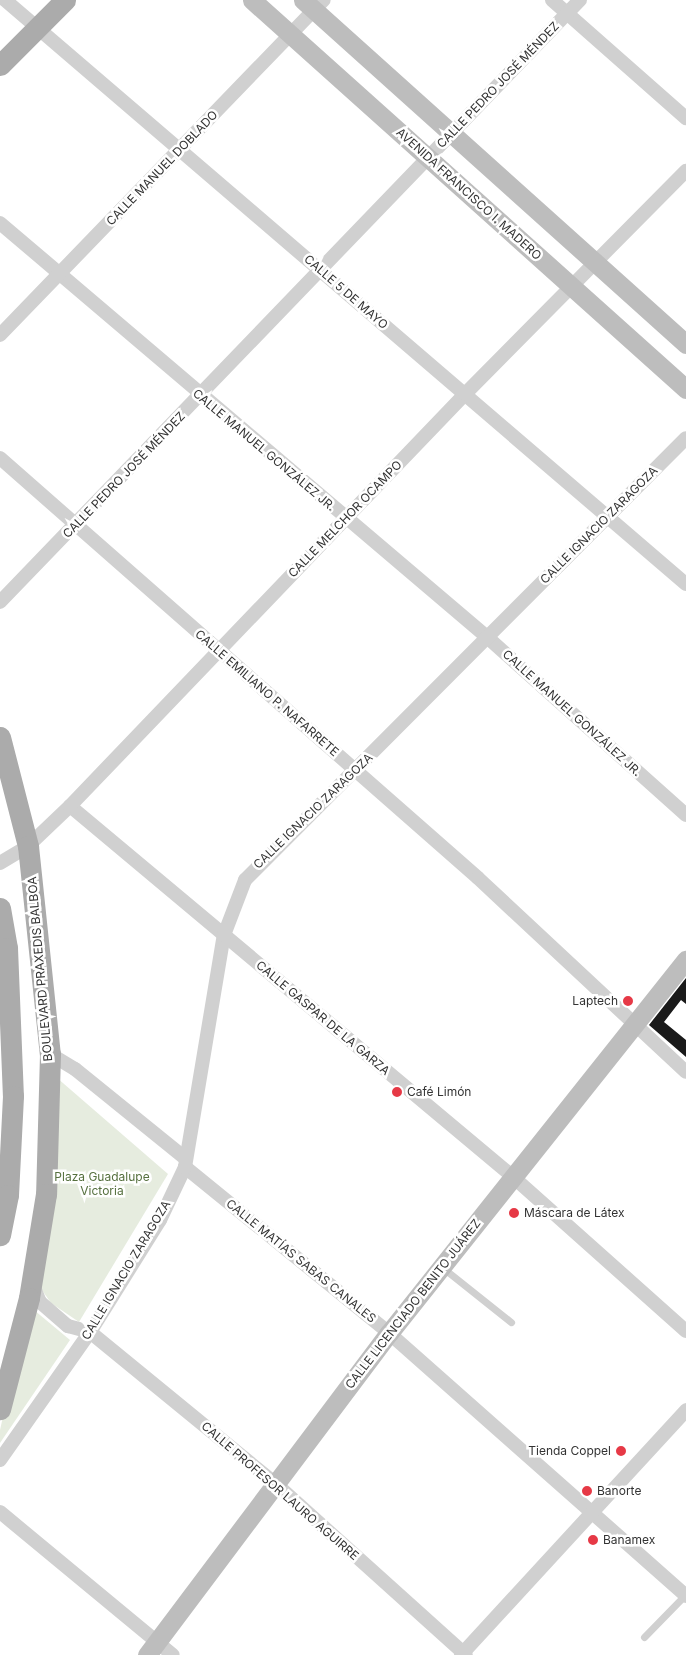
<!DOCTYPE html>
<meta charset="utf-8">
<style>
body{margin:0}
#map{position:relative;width:686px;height:1655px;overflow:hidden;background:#fff;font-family:Inter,sans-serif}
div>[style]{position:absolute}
.green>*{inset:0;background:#e6ecdf}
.building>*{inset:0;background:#1a1a1a}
.lane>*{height:7px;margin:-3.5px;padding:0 3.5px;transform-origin:3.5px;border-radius:3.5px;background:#d0d0d0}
.street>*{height:14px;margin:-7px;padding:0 7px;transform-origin:7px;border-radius:7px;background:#d0d0d0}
.secondary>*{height:19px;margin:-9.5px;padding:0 9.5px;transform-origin:9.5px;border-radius:9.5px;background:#bdbdbd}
.primary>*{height:21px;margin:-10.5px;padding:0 10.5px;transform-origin:10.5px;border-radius:10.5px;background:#ababab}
.dots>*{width:14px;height:14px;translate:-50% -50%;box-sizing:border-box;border:2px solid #fff;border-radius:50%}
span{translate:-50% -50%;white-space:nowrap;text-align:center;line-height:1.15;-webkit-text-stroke:5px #fff;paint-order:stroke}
.street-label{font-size:12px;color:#333}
.poi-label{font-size:12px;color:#333}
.right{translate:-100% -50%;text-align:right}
.left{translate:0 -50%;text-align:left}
.park-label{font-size:12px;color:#56703f}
</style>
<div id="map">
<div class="green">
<i style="clip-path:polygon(56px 1077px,168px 1174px,79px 1322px,51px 1303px,37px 1283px)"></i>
<i style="clip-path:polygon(28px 1305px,70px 1340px,0 1443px,0 1430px)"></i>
</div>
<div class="building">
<i style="clip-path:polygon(686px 978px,686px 1004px,681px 1000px,664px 1022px,686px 1040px,686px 1057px,649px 1025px)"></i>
</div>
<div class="lane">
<i style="left:443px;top:1268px;width:87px;rotate:38.5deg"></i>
<i style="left:644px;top:1637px;width:59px;rotate:-45.7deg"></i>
</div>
<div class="street">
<i style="left:5px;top:0;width:897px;rotate:40.62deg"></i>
<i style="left:552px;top:0;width:179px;rotate:41.4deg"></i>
<i style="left:0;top:223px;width:639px;rotate:40.37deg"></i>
<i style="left:487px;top:637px;width:267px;rotate:41.8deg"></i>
<i style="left:0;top:335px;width:466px;rotate:-46deg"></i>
<i style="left:0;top:458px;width:636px;rotate:41.3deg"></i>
<i style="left:478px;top:878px;width:284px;rotate:43deg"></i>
<i style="left:0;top:602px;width:836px;rotate:-46.07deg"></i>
<i style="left:70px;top:806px;width:576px;rotate:39.93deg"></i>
<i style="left:512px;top:1176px;width:233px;rotate:41.7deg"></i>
<i style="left:0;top:863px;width:33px;rotate:-31deg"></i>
<i style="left:28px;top:846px;width:58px;rotate:-43.6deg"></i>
<i style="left:70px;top:806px;width:571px;rotate:-46.21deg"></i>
<i style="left:465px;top:394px;width:314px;rotate:-45.3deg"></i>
<i style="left:50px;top:1054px;width:29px;rotate:31deg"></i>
<i style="left:75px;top:1069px;width:143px;rotate:39deg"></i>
<i style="left:185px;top:1167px;width:263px;rotate:39.1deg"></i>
<i style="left:389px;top:1333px;width:397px;rotate:41.5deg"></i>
<i style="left:33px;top:1285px;width:18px;rotate:68deg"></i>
<i style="left:40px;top:1302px;width:37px;rotate:41deg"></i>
<i style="left:68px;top:1326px;width:23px;rotate:15deg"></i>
<i style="left:90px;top:1332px;width:242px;rotate:39.3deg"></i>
<i style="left:277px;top:1485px;width:254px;rotate:42deg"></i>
<i style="left:0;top:1460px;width:156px;rotate:-54.9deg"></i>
<i style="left:90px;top:1332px;width:132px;rotate:-58deg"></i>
<i style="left:160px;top:1220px;width:59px;rotate:-64.7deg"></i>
<i style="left:185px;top:1167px;width:235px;rotate:-80.5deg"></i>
<i style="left:224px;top:935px;width:59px;rotate:-69.1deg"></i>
<i style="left:245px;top:880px;width:624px;rotate:-45.06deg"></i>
<i style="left:0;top:1512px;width:224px;rotate:39.6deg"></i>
<i style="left:461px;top:1655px;width:333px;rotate:-47.4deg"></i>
</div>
<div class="secondary">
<i style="left:252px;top:0;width:583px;rotate:41.87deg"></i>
<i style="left:303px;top:0;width:515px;rotate:41.93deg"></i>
<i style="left:147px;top:1655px;width:403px;rotate:-53.1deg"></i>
<i style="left:389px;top:1333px;width:477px;rotate:-51.5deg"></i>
</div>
<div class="primary">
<i style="left:0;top:65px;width:92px;rotate:-45deg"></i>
<i style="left:0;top:737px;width:113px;rotate:75.6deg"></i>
<i style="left:28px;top:846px;width:209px;rotate:84deg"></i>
<i style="left:50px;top:1054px;width:140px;rotate:91.6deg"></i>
<i style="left:46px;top:1194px;width:105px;rotate:99.3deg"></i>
<i style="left:29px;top:1298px;width:115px;rotate:104.6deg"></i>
<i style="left:0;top:908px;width:41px;rotate:80.1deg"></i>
<i style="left:7px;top:948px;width:148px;rotate:87.7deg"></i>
<i style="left:13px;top:1096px;width:99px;rotate:92.9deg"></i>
<i style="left:8px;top:1195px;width:41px;rotate:101.3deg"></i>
</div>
<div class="dots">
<i style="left:628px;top:1001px;background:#e63946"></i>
<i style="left:397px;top:1092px;background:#e63946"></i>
<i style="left:514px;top:1213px;background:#e63946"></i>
<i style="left:621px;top:1451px;background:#e63946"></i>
<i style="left:587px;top:1491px;background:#e63946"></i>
<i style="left:593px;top:1540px;background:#e63946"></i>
</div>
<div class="street-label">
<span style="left:498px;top:85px;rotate:-46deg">CALLE PEDRO JOSÉ MÉNDEZ</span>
<span style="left:162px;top:168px;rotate:-46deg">CALLE MANUEL DOBLADO</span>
<span style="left:469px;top:194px;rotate:42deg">AVENIDA FRANCISCO I. MADERO</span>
<span style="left:346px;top:292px;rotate:41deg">CALLE 5 DE MAYO</span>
<span style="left:264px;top:450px;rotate:40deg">CALLE MANUEL GONZÁLEZ JR.</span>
<span style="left:124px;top:475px;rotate:-46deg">CALLE PEDRO JOSÉ MÉNDEZ</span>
<span style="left:345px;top:519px;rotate:-46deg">CALLE MELCHOR OCAMPO</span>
<span style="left:599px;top:525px;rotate:-45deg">CALLE IGNACIO ZARAGOZA</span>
<span style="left:267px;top:693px;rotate:41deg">CALLE EMILIANO P. NAFARRETE</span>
<span style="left:572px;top:713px;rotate:42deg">CALLE MANUEL GONZÁLEZ JR.</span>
<span style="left:313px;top:811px;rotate:-44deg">CALLE IGNACIO ZARAGOZA</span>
<span style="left:40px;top:969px;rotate:-95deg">BOULEVARD PRAXEDIS BALBOA</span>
<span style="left:323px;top:1018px;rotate:40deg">CALLE GASPAR DE LA GARZA</span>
<span style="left:301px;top:1261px;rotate:39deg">CALLE MATÍAS SABAS CANALES</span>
<span style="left:126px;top:1270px;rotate:-59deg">CALLE IGNACIO ZARAGOZA</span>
<span style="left:413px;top:1304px;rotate:-52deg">CALLE LICENCIADO BENITO JUÁREZ</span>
<span style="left:280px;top:1491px;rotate:41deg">CALLE PROFESOR LAURO AGUIRRE</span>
</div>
<div class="poi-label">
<span class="right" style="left:618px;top:1001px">Laptech</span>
<span class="left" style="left:407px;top:1092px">Café Limón</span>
<span class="left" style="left:524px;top:1213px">Máscara de Látex</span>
<span class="right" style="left:611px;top:1451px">Tienda Coppel</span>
<span class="left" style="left:597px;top:1491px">Banorte</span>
<span class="left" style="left:603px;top:1540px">Banamex</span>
</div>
<div class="park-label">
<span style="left:102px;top:1184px">Plaza Guadalupe<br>Victoria</span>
</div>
</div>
